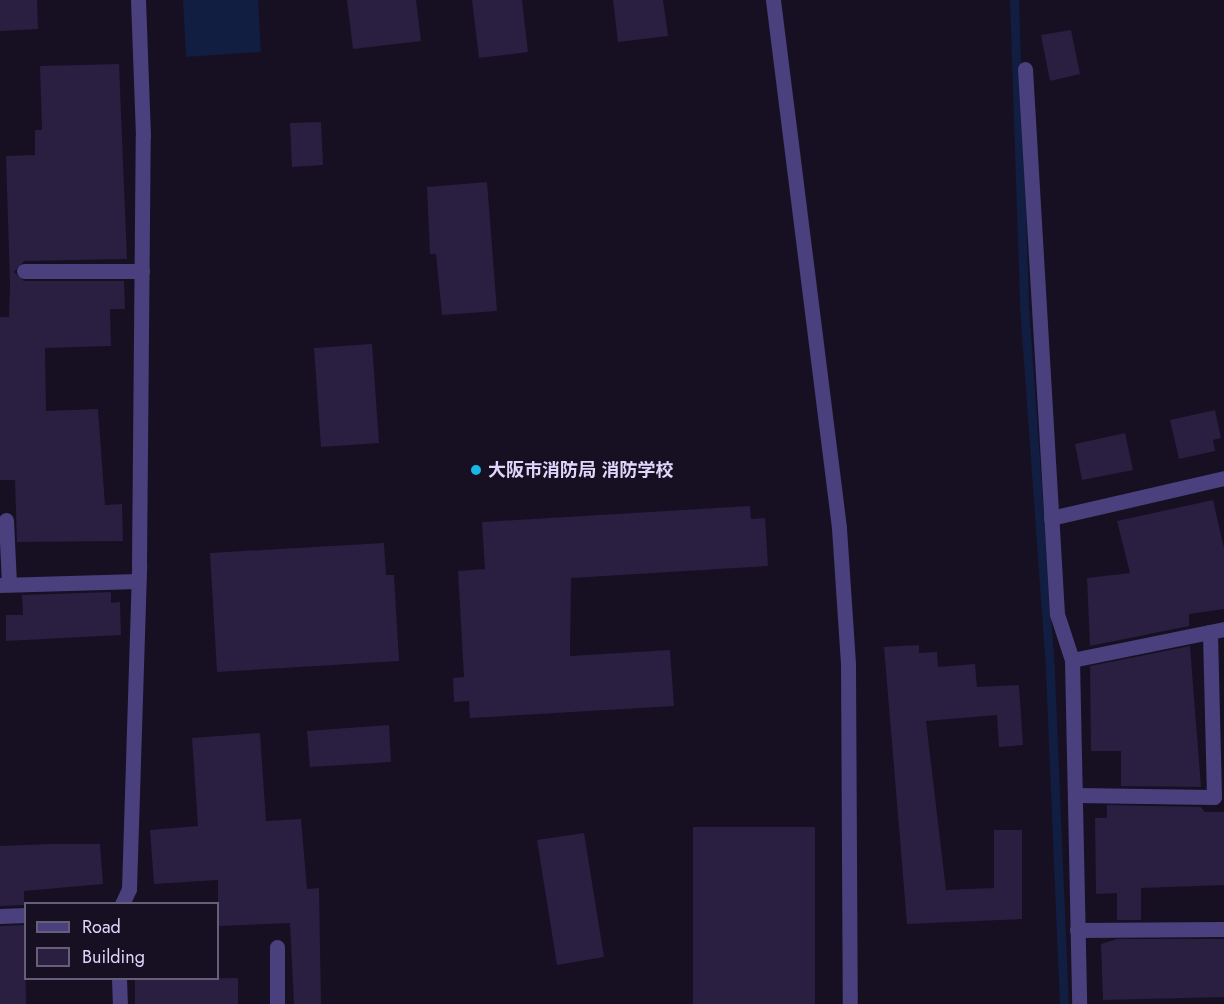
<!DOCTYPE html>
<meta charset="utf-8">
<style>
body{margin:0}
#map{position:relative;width:1224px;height:1004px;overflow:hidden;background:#161022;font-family:Jost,"Noto Sans JP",sans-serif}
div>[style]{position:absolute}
.water>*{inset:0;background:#111d41}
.stream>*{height:9px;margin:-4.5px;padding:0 4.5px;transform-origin:4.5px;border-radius:4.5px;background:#111d41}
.building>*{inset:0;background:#2a1e41}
.lane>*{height:15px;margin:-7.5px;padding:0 7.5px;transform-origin:7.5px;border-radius:7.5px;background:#4a407d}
.street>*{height:15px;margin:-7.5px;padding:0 7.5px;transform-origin:7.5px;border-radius:7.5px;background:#4a407d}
.dots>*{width:16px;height:16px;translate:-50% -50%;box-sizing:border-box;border:3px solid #161022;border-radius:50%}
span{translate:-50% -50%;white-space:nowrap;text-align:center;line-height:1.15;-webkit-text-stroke:4.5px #161022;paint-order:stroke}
.poi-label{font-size:18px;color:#dfd6fb;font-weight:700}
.left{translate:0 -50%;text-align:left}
.legend{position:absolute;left:24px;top:902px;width:195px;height:78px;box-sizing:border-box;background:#161022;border:2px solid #665f79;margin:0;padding:8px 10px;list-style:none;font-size:18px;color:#dfd6fb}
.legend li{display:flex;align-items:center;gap:12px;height:30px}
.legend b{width:30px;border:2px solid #665f79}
</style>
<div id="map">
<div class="water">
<i style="clip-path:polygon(183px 0,258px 0,261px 52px,186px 57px)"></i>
</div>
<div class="stream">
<i style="left:1014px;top:0;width:306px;rotate:88.1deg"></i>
<i style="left:1024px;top:306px;width:368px;rotate:85.9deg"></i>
<i style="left:1050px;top:673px;width:331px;rotate:87.6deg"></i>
</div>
<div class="building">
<i style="clip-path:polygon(0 0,37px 0,38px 29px,0 31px)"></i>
<i style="clip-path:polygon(347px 0,416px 0,421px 41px,353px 49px)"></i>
<i style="clip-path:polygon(472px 0,522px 0,528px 52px,479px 58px)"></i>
<i style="clip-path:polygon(613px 0,663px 0,668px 36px,618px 42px)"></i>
<i style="clip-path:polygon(1071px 30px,1080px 74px,1050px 81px,1041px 35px)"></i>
<i style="clip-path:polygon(119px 64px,127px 259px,24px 261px,14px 272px,24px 281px,124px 281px,125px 309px,110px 309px,111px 346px,45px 348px,46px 411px,98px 409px,105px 505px,122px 504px,123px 541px,17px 542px,15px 480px,0 480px,0 317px,9px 317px,10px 284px,6px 156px,35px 155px,35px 130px,42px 130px,40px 66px)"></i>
<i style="clip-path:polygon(321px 122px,323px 165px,292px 167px,290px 123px)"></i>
<i style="clip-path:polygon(487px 182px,497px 311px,442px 315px,436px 254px,430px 254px,427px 187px)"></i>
<i style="clip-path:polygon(372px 344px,379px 443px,321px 447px,314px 348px)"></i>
<i style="clip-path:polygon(1215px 410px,1221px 438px,1213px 440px,1215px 451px,1179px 459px,1170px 420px)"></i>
<i style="clip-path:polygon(1125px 433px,1133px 470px,1082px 480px,1075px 444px)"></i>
<i style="clip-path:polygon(1213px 500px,1224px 548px,1224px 609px,1189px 614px,1189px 626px,1090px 646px,1087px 578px,1130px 573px,1117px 521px)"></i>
<i style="clip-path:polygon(750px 506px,751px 519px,765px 518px,768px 566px,571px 578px,570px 656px,670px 650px,674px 706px,470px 718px,469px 701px,454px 702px,453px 678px,464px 677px,458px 571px,485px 569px,482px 522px)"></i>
<i style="clip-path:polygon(384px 543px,386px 575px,394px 575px,399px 661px,217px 672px,210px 553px)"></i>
<i style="clip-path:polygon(111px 592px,111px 603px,120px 602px,121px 635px,6px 641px,6px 615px,23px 615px,22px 595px)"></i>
<i style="clip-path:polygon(919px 645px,919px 653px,937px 652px,938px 667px,975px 664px,977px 687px,1019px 685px,1023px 745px,999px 747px,997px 715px,926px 721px,946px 890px,994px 888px,994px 830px,1022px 830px,1022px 919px,907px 924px,884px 647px)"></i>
<i style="clip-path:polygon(1190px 646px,1201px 787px,1121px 786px,1121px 751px,1091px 751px,1090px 666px)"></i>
<i style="clip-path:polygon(389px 725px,391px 762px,310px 767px,307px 731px)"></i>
<i style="clip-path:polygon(260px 733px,266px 821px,301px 819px,307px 889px,319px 888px,321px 1004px,294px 1004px,290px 923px,218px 926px,218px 880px,154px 884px,150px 830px,198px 826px,192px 738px)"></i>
<i style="clip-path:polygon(1107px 805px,1201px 807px,1205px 812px,1224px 812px,1224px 885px,1141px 888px,1141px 920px,1117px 920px,1117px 893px,1096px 894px,1095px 818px,1107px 818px)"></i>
<i style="clip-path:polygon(693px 827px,815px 827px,815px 1004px,693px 1004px)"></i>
<i style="clip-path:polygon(584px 833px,604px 957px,557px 965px,537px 840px)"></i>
<i style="clip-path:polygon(51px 844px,100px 844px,103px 884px,24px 891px,24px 905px,0 906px,0 846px)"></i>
<i style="clip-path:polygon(25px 925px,26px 1004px,0 1004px,0 926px)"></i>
<i style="clip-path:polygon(1117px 939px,1224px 939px,1224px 997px,1103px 1000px,1101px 944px)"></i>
<i style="clip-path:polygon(238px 978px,238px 1004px,135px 1004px,135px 979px)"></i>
</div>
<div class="lane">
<i style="left:24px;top:271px;width:118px"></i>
<i style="left:1051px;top:518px;width:178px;rotate:-13deg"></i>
<i style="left:6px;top:520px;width:64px;rotate:87.3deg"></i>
<i style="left:0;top:585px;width:138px;rotate:-1.7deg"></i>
<i style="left:0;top:916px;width:26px;rotate:-2deg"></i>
<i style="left:277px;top:947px;width:57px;rotate:90deg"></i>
</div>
<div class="street">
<i style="left:773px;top:0;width:532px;rotate:82.87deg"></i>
<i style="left:839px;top:528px;width:137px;rotate:86.2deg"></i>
<i style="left:848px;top:665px;width:339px;rotate:89.7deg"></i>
<i style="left:1025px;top:69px;width:546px;rotate:86.64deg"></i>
<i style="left:1057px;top:614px;width:48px;rotate:71.9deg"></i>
<i style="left:1072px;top:660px;width:344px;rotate:88.8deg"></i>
<i style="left:1072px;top:660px;width:155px;rotate:-11.5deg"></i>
<i style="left:1075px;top:795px;width:139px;rotate:0.8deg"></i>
<i style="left:1214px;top:797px;width:165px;rotate:-91.4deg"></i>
<i style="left:122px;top:904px;width:17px;rotate:-65deg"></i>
<i style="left:129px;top:889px;width:325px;rotate:-88.2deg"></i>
<i style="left:139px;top:564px;width:428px;rotate:-89.5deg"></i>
<i style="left:143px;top:136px;width:136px;rotate:-92.1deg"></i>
<i style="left:1077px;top:930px;width:147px;rotate:-0.4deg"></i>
<i style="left:119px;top:978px;width:26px;rotate:88deg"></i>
</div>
<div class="dots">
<i style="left:476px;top:470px;background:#18b7e5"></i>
</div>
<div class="poi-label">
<span class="left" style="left:488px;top:470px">大阪市消防局 消防学校</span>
</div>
<ul class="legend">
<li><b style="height:8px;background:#4a407d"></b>Road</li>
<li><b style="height:16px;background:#2a1e41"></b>Building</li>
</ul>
</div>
